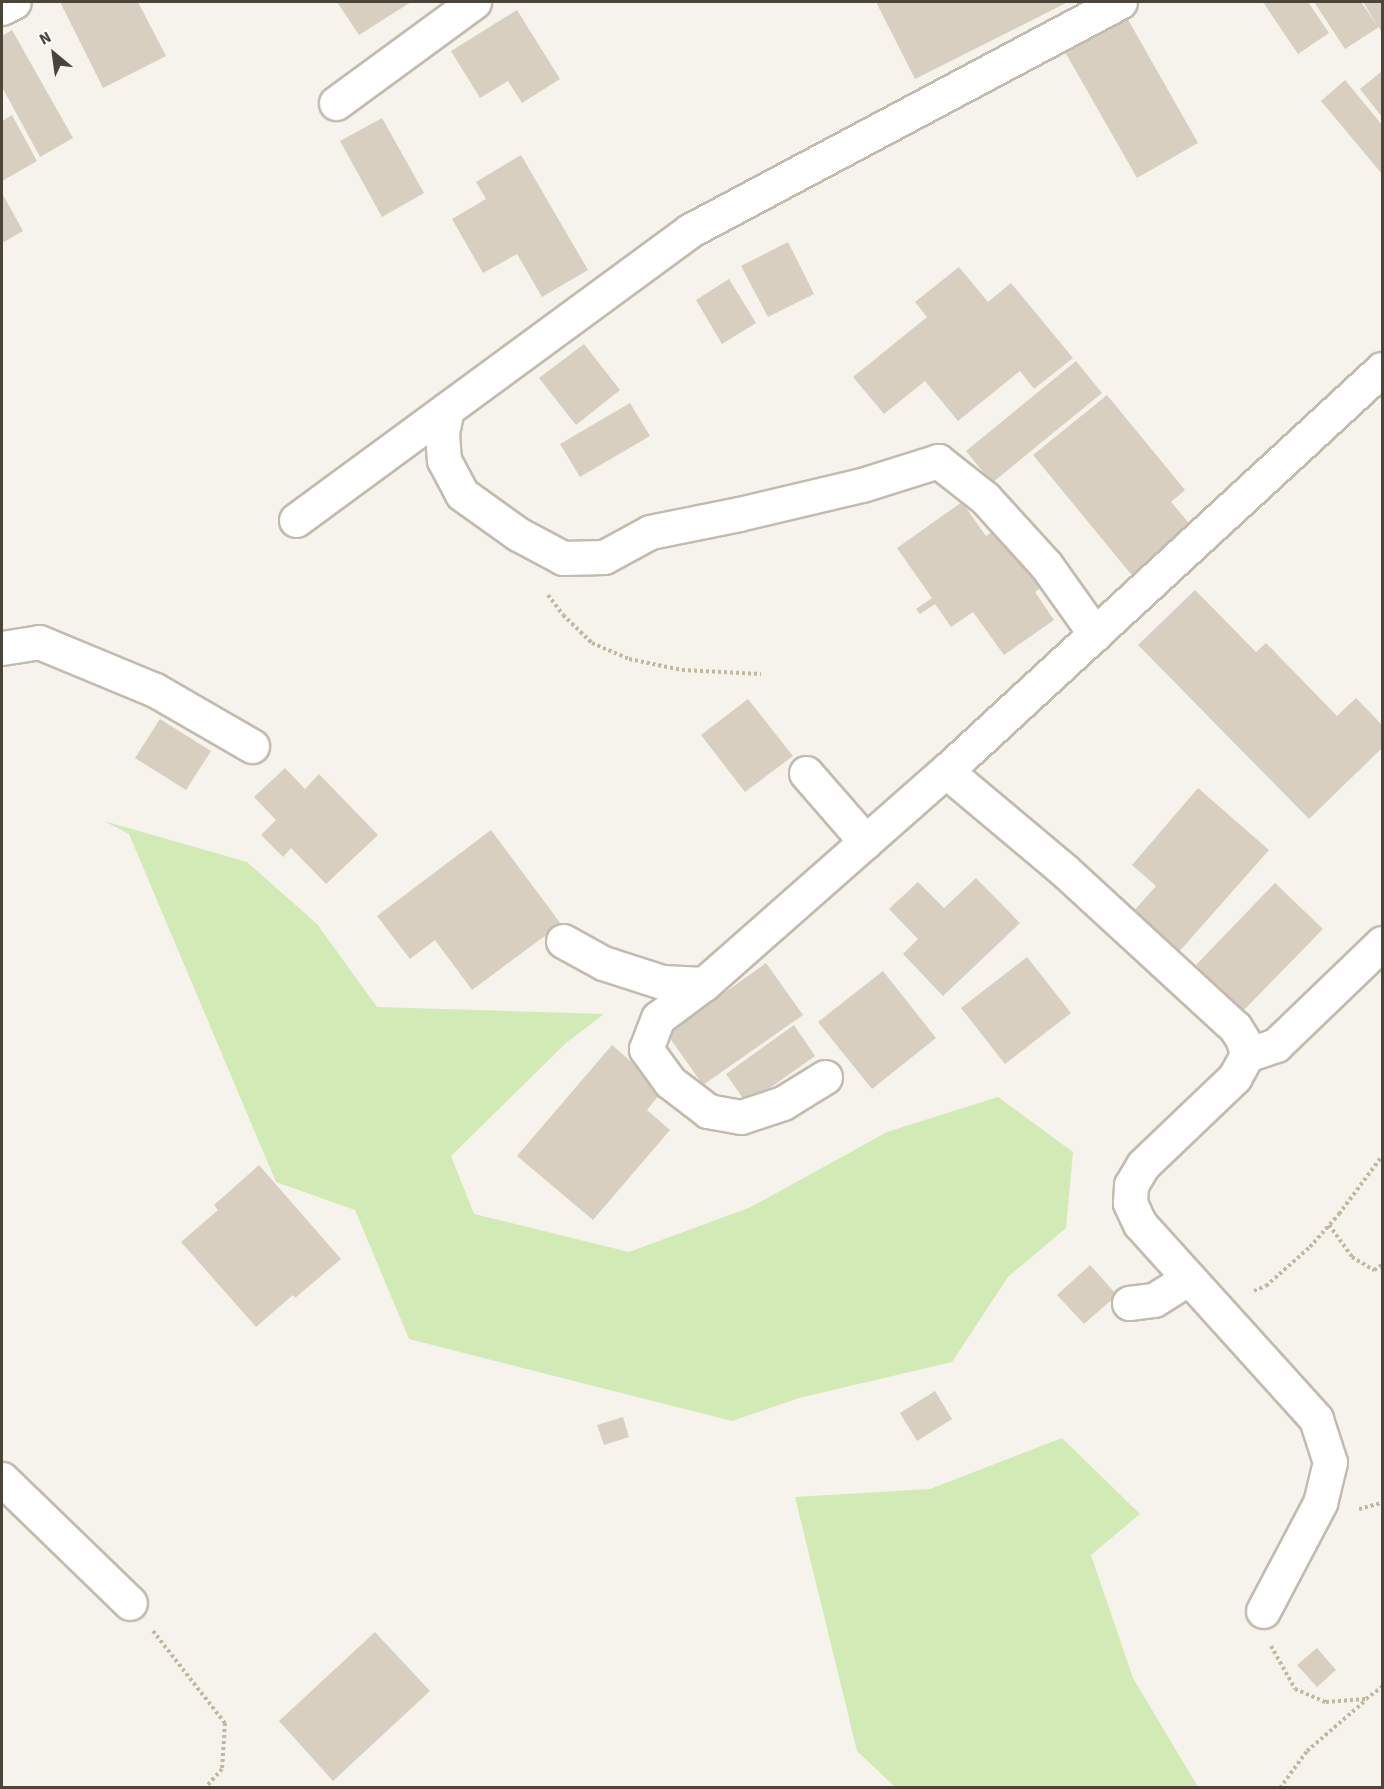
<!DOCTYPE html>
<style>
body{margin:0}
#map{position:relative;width:1384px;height:1789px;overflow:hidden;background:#f6f3ec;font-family:"Source Sans 3",sans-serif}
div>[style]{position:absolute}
.green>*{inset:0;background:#d2eab5}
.building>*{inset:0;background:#d8cfc1}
.path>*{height:4px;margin-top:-2px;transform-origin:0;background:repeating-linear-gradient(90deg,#c4b79f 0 3px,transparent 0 6px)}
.roads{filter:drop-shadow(2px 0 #c2bbae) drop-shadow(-2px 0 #c2bbae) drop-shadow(0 2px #c2bbae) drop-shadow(0 -2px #c2bbae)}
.street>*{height:33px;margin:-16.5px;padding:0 16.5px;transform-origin:16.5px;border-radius:16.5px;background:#fff}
span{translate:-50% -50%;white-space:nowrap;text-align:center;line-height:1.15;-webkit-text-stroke:4.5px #fff;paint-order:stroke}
.frame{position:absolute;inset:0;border:3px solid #4b4439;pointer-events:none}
.north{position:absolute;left:24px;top:24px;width:60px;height:60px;-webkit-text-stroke:4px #fff;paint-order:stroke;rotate:331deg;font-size:16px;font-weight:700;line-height:24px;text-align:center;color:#4b4439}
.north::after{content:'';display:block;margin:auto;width:21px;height:27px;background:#4b4439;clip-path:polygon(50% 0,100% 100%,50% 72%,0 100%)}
</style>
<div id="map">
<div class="green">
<i style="clip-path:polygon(104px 821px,247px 862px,317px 924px,377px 1007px,604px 1014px,566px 1043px,451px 1156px,474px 1214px,629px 1252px,751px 1207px,887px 1132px,998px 1097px,1073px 1152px,1066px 1228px,1008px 1277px,952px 1362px,799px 1398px,732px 1421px,409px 1339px,355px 1210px,276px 1182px,129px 834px)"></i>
<i style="clip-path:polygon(1062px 1438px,1140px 1514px,1091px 1555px,1133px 1678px,1198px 1787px,895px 1787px,857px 1751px,795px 1497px,930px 1489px)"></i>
</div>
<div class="building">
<i style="clip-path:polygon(60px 2px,138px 2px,166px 56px,103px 88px)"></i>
<i style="clip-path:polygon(337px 2px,411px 2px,359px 35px)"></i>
<i style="clip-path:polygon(876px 2px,1068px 2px,915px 79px)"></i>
<i style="clip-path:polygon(1263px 2px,1308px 2px,1329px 33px,1298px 54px)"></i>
<i style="clip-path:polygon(1314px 2px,1361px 2px,1377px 25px,1363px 2px,1382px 2px,1382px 33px,1379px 27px,1345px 49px)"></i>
<i style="clip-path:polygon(517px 10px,560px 79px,522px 103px,508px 81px,480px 98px,451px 51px)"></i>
<i style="clip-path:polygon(1126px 16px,1198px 143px,1137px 178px,1065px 52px)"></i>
<i style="clip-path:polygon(12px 30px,73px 138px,40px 157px,2px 87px,2px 36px)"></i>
<i style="clip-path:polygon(1382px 71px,1382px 117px,1360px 89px)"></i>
<i style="clip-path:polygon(1345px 80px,1382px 125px,1382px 174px,1321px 101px)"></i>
<i style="clip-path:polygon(12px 115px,37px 161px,2px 181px,2px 121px)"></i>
<i style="clip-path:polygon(382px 118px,424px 193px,382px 217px,340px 141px)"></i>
<i style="clip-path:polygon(521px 155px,588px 270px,542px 297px,517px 254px,483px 273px,452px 219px,486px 199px,476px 182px)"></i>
<i style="clip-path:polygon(2px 193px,23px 231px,2px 243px)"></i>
<i style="clip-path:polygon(788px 242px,814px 294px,768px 317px,741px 266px)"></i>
<i style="clip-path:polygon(959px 267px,988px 302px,1011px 283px,1073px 358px,1034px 389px,1020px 371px,958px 421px,925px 381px,884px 414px,853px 377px,927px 317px,915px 302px)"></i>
<i style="clip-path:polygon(729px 279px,756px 323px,722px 344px,696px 300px)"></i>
<i style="clip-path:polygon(584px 344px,620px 390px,576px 425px,539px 378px)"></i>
<i style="clip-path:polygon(1076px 361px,1102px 393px,992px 483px,966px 451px)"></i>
<i style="clip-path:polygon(1107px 395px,1185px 490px,1171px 502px,1195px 530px,1135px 579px,1033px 455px)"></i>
<i style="clip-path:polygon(630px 403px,650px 436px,580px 477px,560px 444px)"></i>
<i style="clip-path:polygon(962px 502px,986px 536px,1001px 525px,1043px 586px,1035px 592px,1054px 620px,1004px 655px,973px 612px,951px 627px,935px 604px,920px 614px,916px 609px,932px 598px,897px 548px)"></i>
<i style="clip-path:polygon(1195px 590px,1256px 652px,1266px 643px,1337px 716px,1356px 698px,1382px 725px,1382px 748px,1309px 819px,1138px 645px)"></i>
<i style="clip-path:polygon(748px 699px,793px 756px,745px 792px,701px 735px)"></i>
<i style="clip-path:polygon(160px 719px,211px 751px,186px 790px,135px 758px)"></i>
<i style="clip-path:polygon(285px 768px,305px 789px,319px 774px,378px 835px,326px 884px,291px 848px,283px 857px,261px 835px,276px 820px,254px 797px)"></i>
<i style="clip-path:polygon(1198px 788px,1269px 850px,1178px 953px,1132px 913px,1156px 886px,1132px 865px)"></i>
<i style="clip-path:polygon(491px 830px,561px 924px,472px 990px,435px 940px,410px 959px,377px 916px)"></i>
<i style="clip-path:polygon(976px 878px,1020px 923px,943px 996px,903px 954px,918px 939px,889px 909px,918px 882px,944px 908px)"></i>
<i style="clip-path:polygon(1275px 883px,1323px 929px,1243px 1011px,1196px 965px)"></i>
<i style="clip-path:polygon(1027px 957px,1071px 1013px,1005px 1064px,961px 1008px)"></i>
<i style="clip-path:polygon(766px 963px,803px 1015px,703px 1085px,667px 1034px)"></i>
<i style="clip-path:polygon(883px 971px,936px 1038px,872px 1089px,818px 1022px)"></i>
<i style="clip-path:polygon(794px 1025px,815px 1056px,747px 1104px,726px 1074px)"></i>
<i style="clip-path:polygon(612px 1045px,663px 1090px,647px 1110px,670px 1130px,593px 1220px,517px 1156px)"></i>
<i style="clip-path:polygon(259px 1165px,341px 1259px,295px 1298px,293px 1295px,256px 1327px,181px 1242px,218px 1210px,214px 1205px)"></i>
<i style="clip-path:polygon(1090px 1265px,1117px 1295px,1084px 1324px,1057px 1295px)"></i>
<i style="clip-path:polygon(935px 1391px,952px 1419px,917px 1441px,900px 1413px)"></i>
<i style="clip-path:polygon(623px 1417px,629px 1437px,604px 1445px,597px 1425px)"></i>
<i style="clip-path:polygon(375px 1632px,430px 1691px,333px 1781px,279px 1721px)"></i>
<i style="clip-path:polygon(1317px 1648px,1336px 1670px,1317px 1687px,1297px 1665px)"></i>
</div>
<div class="path">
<i style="left:548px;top:595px;width:25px;rotate:53deg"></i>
<i style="left:563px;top:615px;width:40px;rotate:44deg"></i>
<i style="left:592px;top:643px;width:40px;rotate:23.4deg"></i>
<i style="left:629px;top:659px;width:54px;rotate:11.7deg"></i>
<i style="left:682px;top:670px;width:79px;rotate:2.9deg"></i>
<i style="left:1329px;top:1225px;width:39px;rotate:54deg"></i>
<i style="left:1352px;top:1257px;width:26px;rotate:31deg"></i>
<i style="left:1374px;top:1270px;width:9px;rotate:-32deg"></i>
<i style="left:1254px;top:1291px;width:13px;rotate:-23deg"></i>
<i style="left:1266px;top:1286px;width:59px;rotate:-41.6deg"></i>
<i style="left:1310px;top:1247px;width:44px;rotate:-48.7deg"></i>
<i style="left:1339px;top:1214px;width:72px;rotate:-53.4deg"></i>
<i style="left:1359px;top:1509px;width:24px;rotate:-15deg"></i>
<i style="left:153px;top:1631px;width:117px;rotate:52deg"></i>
<i style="left:225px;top:1723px;width:46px;rotate:93.7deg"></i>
<i style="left:222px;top:1769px;width:25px;rotate:132deg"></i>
<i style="left:1271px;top:1646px;width:49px;rotate:60.8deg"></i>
<i style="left:1295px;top:1689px;width:34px;rotate:23deg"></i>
<i style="left:1326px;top:1702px;width:40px;rotate:-4.3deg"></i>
<i style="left:1366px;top:1699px;width:20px;rotate:-37deg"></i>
<i style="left:1280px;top:1788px;width:46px;rotate:-53.9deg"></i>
<i style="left:1307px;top:1751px;width:78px;rotate:-40.8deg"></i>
</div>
<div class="roads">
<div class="street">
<i style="left:2px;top:8px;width:13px;rotate:-27deg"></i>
<i style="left:336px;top:103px;width:171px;rotate:-36.2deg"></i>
<i style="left:447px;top:409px;width:25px;rotate:102deg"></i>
<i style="left:442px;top:433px;width:27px;rotate:86deg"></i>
<i style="left:444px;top:460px;width:38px;rotate:62deg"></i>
<i style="left:462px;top:494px;width:69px;rotate:35.5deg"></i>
<i style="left:518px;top:534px;width:51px;rotate:28.1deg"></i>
<i style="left:563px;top:558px;width:41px;rotate:-1.4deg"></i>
<i style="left:604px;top:557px;width:52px;rotate:-28.5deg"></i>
<i style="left:650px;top:532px;width:91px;rotate:-11.4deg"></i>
<i style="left:739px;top:514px;width:126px;rotate:-13.3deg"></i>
<i style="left:862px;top:485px;width:80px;rotate:-17.5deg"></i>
<i style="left:938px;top:461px;width:60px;rotate:38.2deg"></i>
<i style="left:985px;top:498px;width:91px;rotate:47.7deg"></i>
<i style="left:1046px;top:565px;width:85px;rotate:54.6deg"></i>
<i style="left:296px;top:520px;width:488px;rotate:-36.3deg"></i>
<i style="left:689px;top:231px;width:488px;rotate:-28deg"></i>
<i style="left:2px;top:648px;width:37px;rotate:-9deg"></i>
<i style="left:39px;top:642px;width:126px;rotate:22.5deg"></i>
<i style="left:155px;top:690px;width:112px;rotate:30deg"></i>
<i style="left:946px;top:771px;width:154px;rotate:40deg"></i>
<i style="left:1064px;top:870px;width:232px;rotate:42.6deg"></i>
<i style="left:1235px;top:1027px;width:15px;rotate:58deg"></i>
<i style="left:1243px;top:1040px;width:16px;rotate:75deg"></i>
<i style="left:1247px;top:1055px;width:25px;rotate:119deg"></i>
<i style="left:1235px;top:1077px;width:127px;rotate:136.3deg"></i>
<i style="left:1143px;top:1165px;width:23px;rotate:121deg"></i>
<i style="left:1131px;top:1185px;width:18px;rotate:93deg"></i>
<i style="left:1130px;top:1203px;width:23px;rotate:65deg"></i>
<i style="left:1140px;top:1224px;width:263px;rotate:47.9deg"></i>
<i style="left:1316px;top:1419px;width:45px;rotate:72deg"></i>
<i style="left:1330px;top:1462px;width:42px;rotate:103.7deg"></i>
<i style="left:1320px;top:1503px;width:122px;rotate:117.8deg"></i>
<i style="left:806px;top:773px;width:91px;rotate:49deg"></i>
<i style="left:563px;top:941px;width:46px;rotate:28.8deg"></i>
<i style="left:603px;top:963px;width:62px;rotate:17.9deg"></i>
<i style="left:662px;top:982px;width:42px;rotate:2.7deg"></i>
<i style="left:1247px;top:1055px;width:31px;rotate:-19deg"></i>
<i style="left:1276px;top:1045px;width:147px;rotate:-43.9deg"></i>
<i style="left:825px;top:1077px;width:49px;rotate:148.2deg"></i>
<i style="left:783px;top:1103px;width:44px;rotate:161.6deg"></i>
<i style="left:741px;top:1117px;width:34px;rotate:-170deg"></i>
<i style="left:708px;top:1111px;width:48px;rotate:-142.7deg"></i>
<i style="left:670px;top:1082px;width:41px;rotate:-126deg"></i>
<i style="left:646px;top:1049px;width:33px;rotate:-69deg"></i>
<i style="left:658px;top:1018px;width:57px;rotate:-36.5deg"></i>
<i style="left:704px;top:984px;width:322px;rotate:-41.4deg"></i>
<i style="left:946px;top:771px;width:593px;rotate:-42.68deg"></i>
<i style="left:1129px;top:1303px;width:25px;rotate:-7deg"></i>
<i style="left:1154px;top:1300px;width:41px;rotate:-32.2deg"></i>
<i style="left:2px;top:1479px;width:178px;rotate:44.1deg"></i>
</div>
</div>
<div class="frame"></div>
<div class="north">N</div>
</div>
